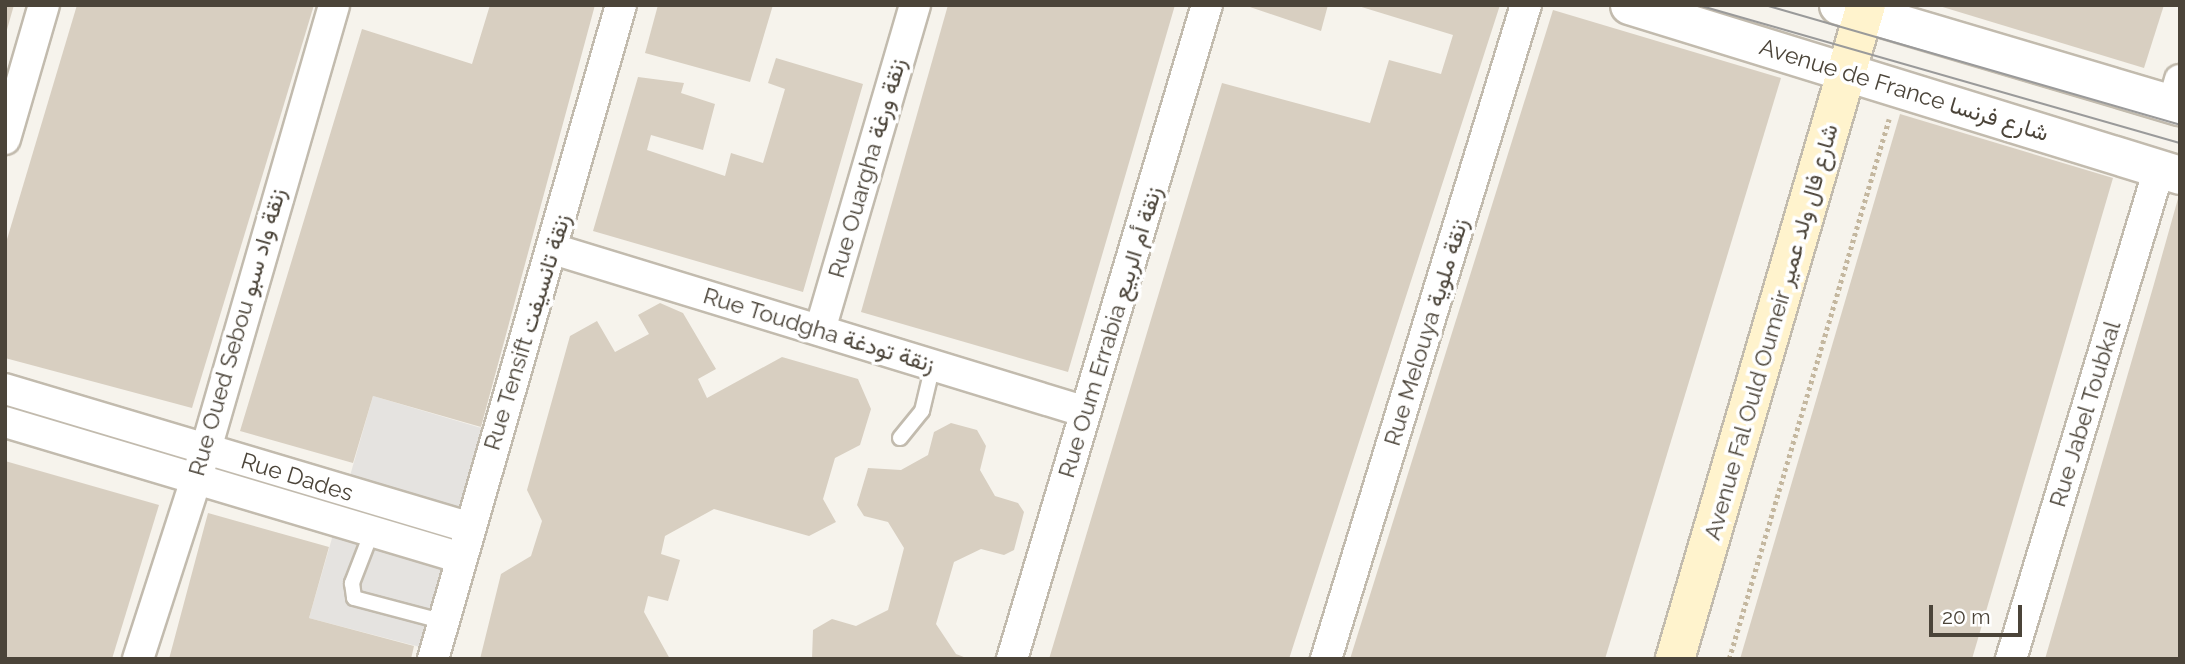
<!DOCTYPE html>
<meta charset="utf-8">
<style>
body{margin:0}
#map{position:relative;width:2185px;height:664px;overflow:hidden;background:#f6f3ec;font-family:Raleway,Vazirmatn,sans-serif}
div>[style]{position:absolute}
.parking>*{inset:0;background:#e5e3e0}
.building>*{inset:0;background:#d8cfc1}
.path>*{height:4.5px;margin-top:-2.25px;transform-origin:0;background:repeating-linear-gradient(90deg,#c4b79f 0 3.5px,transparent 0 7px)}
.roads{filter:drop-shadow(2px 0 #c2bbae) drop-shadow(-2px 0 #c2bbae) drop-shadow(0 2px #c2bbae) drop-shadow(0 -2px #c2bbae)}
.service>*{height:14px;margin:-7px;padding:0 7px;transform-origin:7px;border-radius:7px;background:#fff}
.minor>*{height:30px;margin:-15px;padding:0 15px;transform-origin:15px;border-radius:15px;background:#fff}
.tertiary>*{height:37px;margin:-18.5px;padding:0 18.5px;transform-origin:18.5px;border-radius:18.5px;background:#fff}
.secondary>*{height:38px;margin:-19px;padding:0 19px;transform-origin:19px;border-radius:19px;background:#fff3cd}
.tram>*{height:2px;margin:-1px;padding:0 1px;transform-origin:1px;border-radius:1px;background:#9a9a9a}
span{translate:-50% -50%;white-space:nowrap;text-align:center;line-height:1.15;-webkit-text-stroke:7px #fff;paint-order:stroke}
.street-label{font-size:23px;color:#4b4439}
.frame{position:absolute;inset:0;border:7px solid #4b4439;pointer-events:none}
.scale{position:absolute;left:1929px;top:605px;width:93px;height:32px;box-sizing:border-box;border:4px solid #4b4439;border-top:0;padding-left:9px;font-size:21px;line-height:24px;white-space:nowrap;color:#4b4439;-webkit-text-stroke:5px #fff;paint-order:stroke}
</style>
<div id="map">
<div class="parking">
<i style="clip-path:polygon(373px 396px,488px 430px,424px 648px,309px 618px)"></i>
</div>
<div class="building">
<i style="clip-path:polygon(5px 5px,14px 5px,6px 33px,5px 33px)"></i>
<i style="clip-path:polygon(77px 5px,314px 5px,192px 408px,5px 358px,5px 246px)"></i>
<i style="clip-path:polygon(490px 5px,595px 5px,481px 427px,373px 396px,353px 463px,240px 431px,362px 29px,472px 64px)"></i>
<i style="clip-path:polygon(658px 5px,773px 5px,750px 82px,645px 53px)"></i>
<i style="clip-path:polygon(948px 5px,1175px 5px,1068px 372px,861px 312px)"></i>
<i style="clip-path:polygon(1244px 5px,1328px 5px,1321px 31px)"></i>
<i style="clip-path:polygon(1355px 5px,1500px 5px,1289px 659px,1049px 659px,1222px 83px,1370px 123px,1389px 60px,1441px 74px,1453px 35px)"></i>
<i style="clip-path:polygon(1936px 5px,2164px 5px,2144px 68px)"></i>
<i style="clip-path:polygon(1553px 10px,1781px 78px,1605px 659px,1350px 659px)"></i>
<i style="clip-path:polygon(776px 58px,863px 84px,803px 292px,593px 231px,638px 77px,684px 83px,681px 93px,715px 104px,703px 150px,651px 135px,647px 150px,725px 176px,731px 153px,763px 163px,785px 89px,768px 83px)"></i>
<i style="clip-path:polygon(1900px 114px,2113px 178px,2027px 472px,1972px 659px,1740px 659px)"></i>
<i style="clip-path:polygon(2179px 195px,2180px 659px,2045px 659px,2154px 284px)"></i>
<i style="clip-path:polygon(660px 303px,683px 313px,716px 369px,698px 379px,707px 398px,782px 357px,858px 379px,871px 409px,860px 445px,835px 458px,823px 499px,836px 522px,809px 536px,714px 509px,665px 536px,661px 554px,680px 560px,668px 601px,648px 596px,644px 612px,670px 659px,480px 659px,501px 574px,531px 556px,542px 521px,527px 490px,570px 336px,597px 321px,615px 352px,649px 334px,638px 315px)"></i>
<i style="clip-path:polygon(951px 423px,977px 430px,986px 446px,980px 470px,995px 496px,1018px 503px,1024px 512px,1014px 550px,1004px 555px,981px 549px,954px 562px,936px 624px,956px 654px,969px 659px,812px 659px,813px 630px,832px 619px,856px 626px,888px 610px,904px 548px,888px 522px,864px 516px,857px 505px,868px 468px,901px 470px,928px 455px,934px 432px)"></i>
<i style="clip-path:polygon(5px 461px,159px 505px,112px 659px,5px 659px)"></i>
<i style="clip-path:polygon(208px 513px,329px 547px,309px 618px,414px 646px,411px 659px,169px 659px)"></i>
</div>
<div class="path">
<i style="left:1729px;top:659px;width:563px;rotate:-73.5deg"></i>
</div>
<div class="roads">
<div class="service">
<i style="left:900px;top:438px;width:35px;rotate:-51deg"></i>
<i style="left:922px;top:411px;width:47px;rotate:-76.6deg"></i>
<i style="left:371px;top:534px;width:53px;rotate:111.2deg"></i>
<i style="left:352px;top:583px;width:15px;rotate:82deg"></i>
<i style="left:354px;top:598px;width:94px;rotate:14.8deg"></i>
</div>
<div class="minor">
<i style="left:2173px;top:104px;width:25px;rotate:-74deg"></i>
<i style="left:5px;top:139px;width:140px;rotate:-73.8deg"></i>
<i style="left:553px;top:249px;width:557px;rotate:17deg"></i>
<i style="left:820px;top:330px;width:339px;rotate:-73.7deg"></i>
<i style="left:5px;top:389px;width:484px;rotate:16.6deg"></i>
<i style="left:5px;top:422px;width:475px;rotate:16.6deg"></i>
<i style="left:138px;top:659px;width:221px;rotate:-72.1deg"></i>
<i style="left:206px;top:449px;width:462px;rotate:-73.9deg"></i>
<i style="left:433px;top:659px;width:680px;rotate:-73.96deg"></i>
<i style="left:1012px;top:659px;width:682px;rotate:-73.4deg"></i>
<i style="left:1326px;top:659px;width:684px;rotate:-73deg"></i>
<i style="left:2011px;top:659px;width:512px;rotate:-73.19deg"></i>
</div>
<div class="tertiary">
<i style="left:1629px;top:5px;width:577px;rotate:17.15deg"></i>
<i style="left:1838px;top:5px;width:357px;rotate:16.5deg"></i>
</div>
<div class="secondary">
<i style="left:1675px;top:659px;width:681px;rotate:-73.72deg"></i>
</div>
</div>
<div class="tram">
<i style="left:1698px;top:5px;width:501px;rotate:15.98deg"></i>
<i style="left:1765px;top:5px;width:432px;rotate:16.1deg"></i>
</div>
<div class="street-label">
<span style="left:1904px;top:90px;rotate:17deg">Avenue de France شارع فرنسا</span>
<span style="left:867px;top:168px;rotate:-74deg">Rue Ouargha زنقة ورغة</span>
<span style="left:819px;top:330px;rotate:17deg">Rue Toudgha زنقة تودغة</span>
<span style="left:237px;top:332px;rotate:-74deg">Rue Oued Sebou زنقة واد سبو</span>
<span style="left:527px;top:332px;rotate:-73deg">Rue Tensift زنقة تانسيفت</span>
<span style="left:1110px;top:332px;rotate:-73deg">Rue Oum Errabia زنقة أم الربيع</span>
<span style="left:1426px;top:332px;rotate:-73deg">Rue Melouya زنقة ملوية</span>
<span style="left:1771px;top:332px;rotate:-74deg">Avenue Fal Ould Oumeir شارع فال ولد عمير</span>
<span style="left:2085px;top:414px;rotate:-73deg">Rue Jabel Toubkal</span>
<span style="left:297px;top:477px;rotate:17deg">Rue Dades</span>
</div>
<div class="frame"></div>
<div class="scale">20 m</div>
</div>
